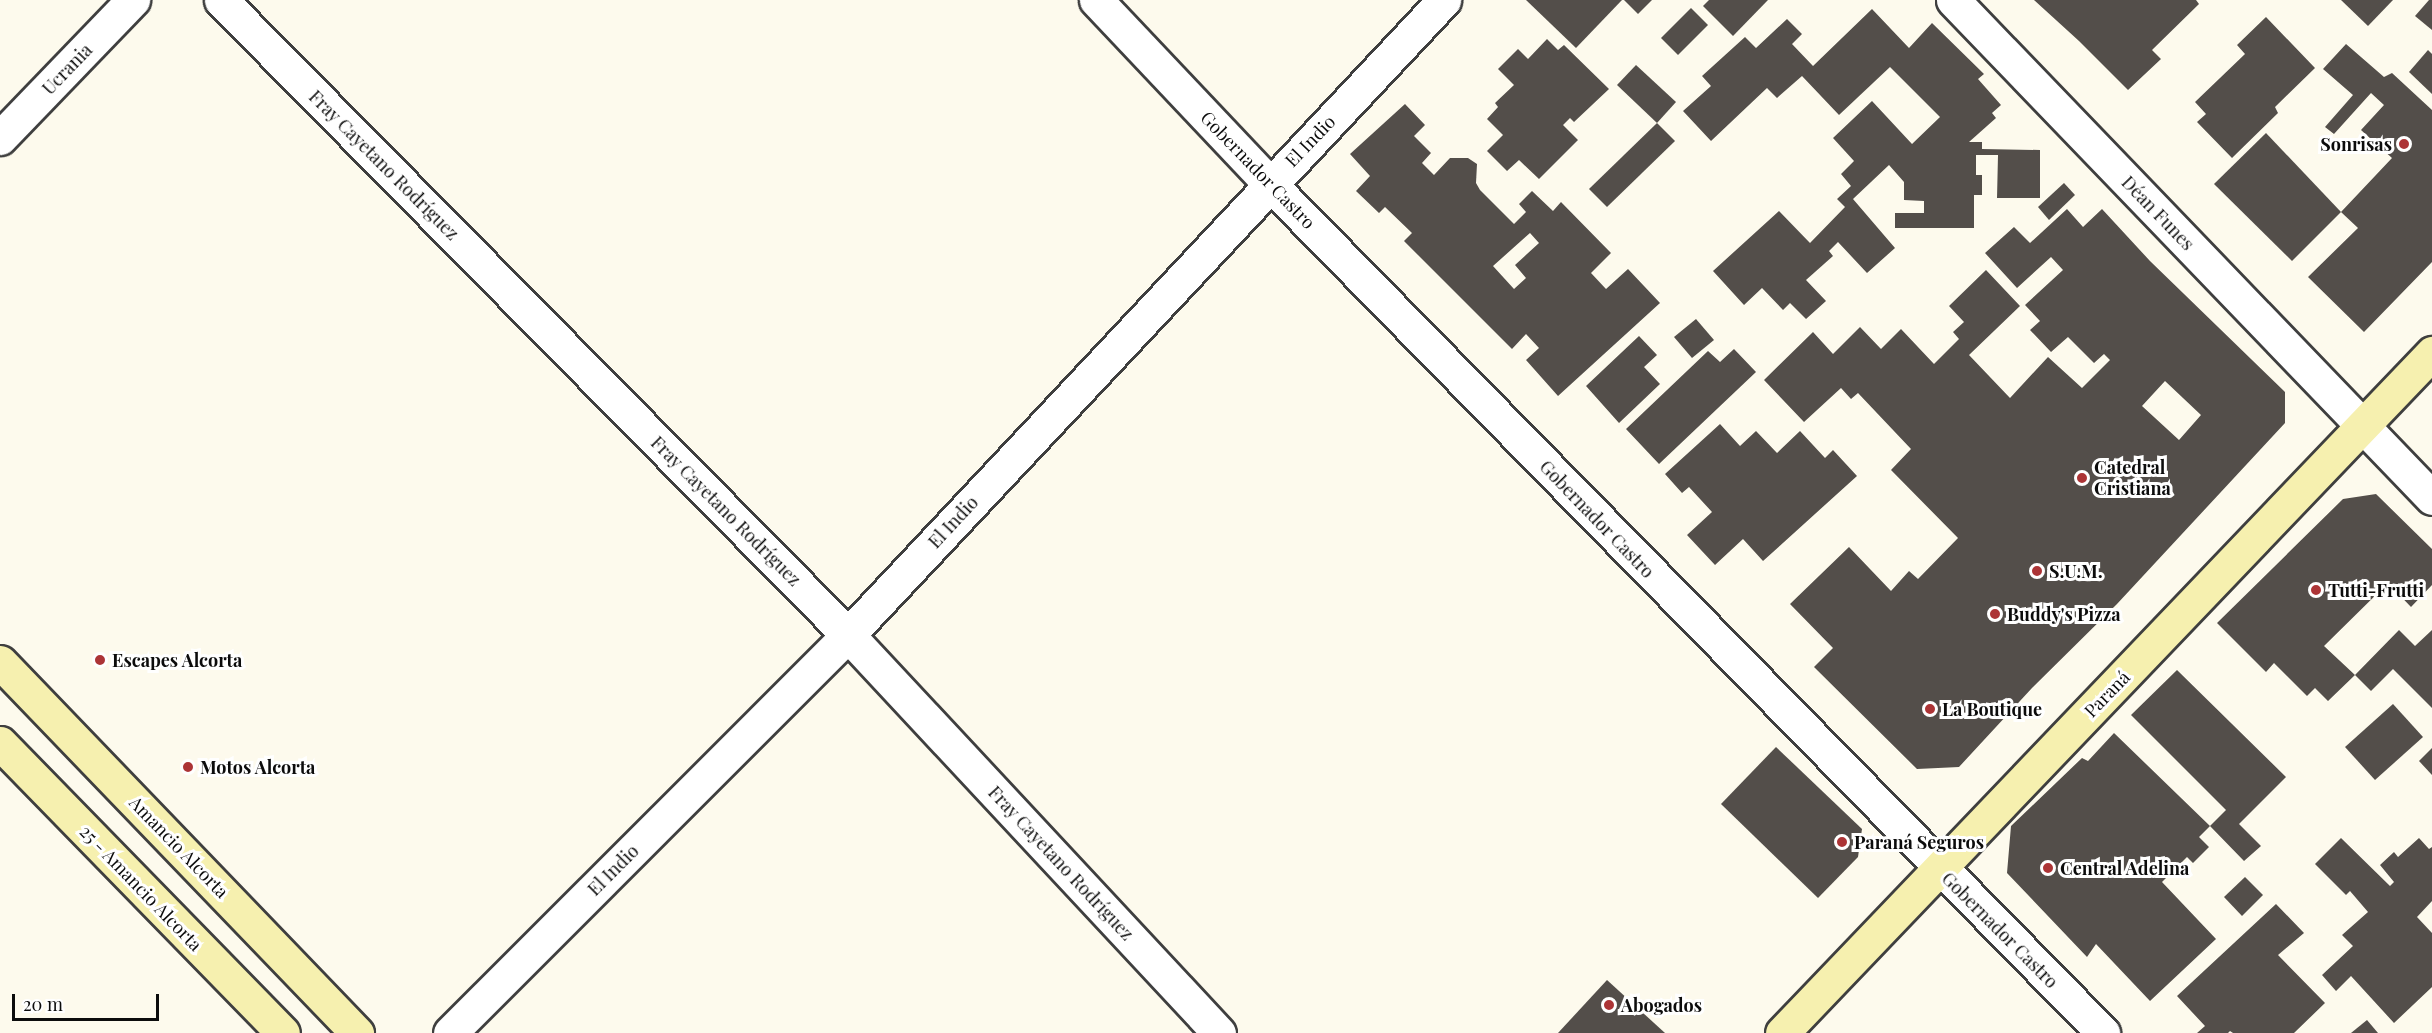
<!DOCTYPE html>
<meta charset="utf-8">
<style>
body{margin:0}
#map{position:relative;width:2432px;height:1033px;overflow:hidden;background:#fdfaed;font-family:"Playfair Display",serif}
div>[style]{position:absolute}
.building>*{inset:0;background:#534e4a}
.roads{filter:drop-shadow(2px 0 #3f3f3f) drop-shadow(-2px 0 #3f3f3f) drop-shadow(0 2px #3f3f3f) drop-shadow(0 -2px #3f3f3f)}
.street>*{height:33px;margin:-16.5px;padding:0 16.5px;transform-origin:16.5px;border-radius:16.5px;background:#fff}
.secondary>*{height:33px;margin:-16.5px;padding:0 16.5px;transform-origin:16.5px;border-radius:16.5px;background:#f6f0af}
.dots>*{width:16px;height:16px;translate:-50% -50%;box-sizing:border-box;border:3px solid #fff;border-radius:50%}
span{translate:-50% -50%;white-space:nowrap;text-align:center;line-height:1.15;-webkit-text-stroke:6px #fff;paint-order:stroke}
.street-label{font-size:18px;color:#0c0c0c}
.poi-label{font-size:18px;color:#0c0c0c;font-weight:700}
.right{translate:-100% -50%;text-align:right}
.left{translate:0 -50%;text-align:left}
.scale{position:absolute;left:12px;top:994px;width:147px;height:27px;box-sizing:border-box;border:3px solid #0c0c0c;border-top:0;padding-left:8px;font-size:18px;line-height:21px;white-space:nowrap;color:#0c0c0c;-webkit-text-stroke:4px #fff;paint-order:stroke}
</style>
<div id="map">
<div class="building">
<i style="clip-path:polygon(1526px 0,1622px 0,1576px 48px)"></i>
<i style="clip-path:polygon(1624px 0,1652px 0,1638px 14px)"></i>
<i style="clip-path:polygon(1709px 0,1768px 0,1733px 36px,1703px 6px)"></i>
<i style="clip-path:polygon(2034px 0,2196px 0,2199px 4px,2152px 50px,2161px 59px,2128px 90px,2079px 41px)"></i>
<i style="clip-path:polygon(2341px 0,2393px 0,2368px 26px)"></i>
<i style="clip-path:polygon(2429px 0,2432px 0,2432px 30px,2415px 16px)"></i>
<i style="clip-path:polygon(1691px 8px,1708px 25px,1678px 55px,1661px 38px)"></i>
<i style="clip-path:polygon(1872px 9px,1909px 48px,1932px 23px,1984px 74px,1978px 79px,2001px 105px,1992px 113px,1996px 118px,1969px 142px,1982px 142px,1982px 149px,2040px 150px,2040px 198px,1997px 198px,1998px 155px,1976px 155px,1976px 175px,1982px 175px,1982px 195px,1974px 195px,1974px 228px,1895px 228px,1895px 213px,1924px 213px,1924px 201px,1904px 200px,1904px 182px,1889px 165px,1853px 199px,1895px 248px,1867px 273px,1838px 242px,1829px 251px,1833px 256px,1806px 280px,1826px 301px,1806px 319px,1790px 303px,1783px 310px,1762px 288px,1744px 305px,1713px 271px,1779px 211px,1810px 243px,1845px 207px,1837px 199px,1851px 186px,1841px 174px,1854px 161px,1833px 138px,1872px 101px,1912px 144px,1940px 117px,1890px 67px,1839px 115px,1802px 76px,1777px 98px,1767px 88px,1711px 141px,1683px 111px,1711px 86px,1702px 76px,1745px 37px,1756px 48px,1787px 19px,1802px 34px,1792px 44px,1813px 66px)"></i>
<i style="clip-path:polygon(2266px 17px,2315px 68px,2275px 107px,2278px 113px,2232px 158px,2197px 122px,2206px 114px,2195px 102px,2245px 54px,2237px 45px)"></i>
<i style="clip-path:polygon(1547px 39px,1558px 50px,1564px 45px,1609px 89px,1574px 122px,1570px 118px,1563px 125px,1578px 140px,1539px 179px,1519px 160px,1507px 171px,1487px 151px,1503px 135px,1487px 119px,1498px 107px,1495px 103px,1514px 85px,1498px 69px,1518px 49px,1528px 59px)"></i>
<i style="clip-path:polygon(2346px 44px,2384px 77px,2392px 73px,2432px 110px,2432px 262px,2364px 332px,2308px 277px,2358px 228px,2341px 212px,2392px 158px,2361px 130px,2384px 105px,2371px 93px,2334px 134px,2325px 127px,2353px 95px,2323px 69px)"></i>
<i style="clip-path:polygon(2428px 50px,2432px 54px,2432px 94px,2409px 72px)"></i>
<i style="clip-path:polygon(1636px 65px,1676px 102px,1657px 123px,1617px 85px)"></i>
<i style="clip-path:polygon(evenodd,1405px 104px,1425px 125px,1414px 136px,1431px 153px,1422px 163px,1434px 175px,1450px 158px,1468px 158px,1477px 164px,1476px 183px,1480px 190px,1514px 224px,1526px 212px,1519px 204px,1532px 191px,1553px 211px,1561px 202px,1611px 253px,1591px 273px,1606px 289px,1628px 269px,1660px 303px,1558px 396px,1526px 360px,1539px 348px,1526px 334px,1512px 349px,1404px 241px,1412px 233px,1385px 207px,1379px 213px,1356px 191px,1370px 176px,1350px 154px,1405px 104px,1530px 233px,1539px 243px,1515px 265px,1526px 278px,1514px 289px,1493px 266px,1530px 233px)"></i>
<i style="clip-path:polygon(1657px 123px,1675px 141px,1607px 207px,1589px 189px)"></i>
<i style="clip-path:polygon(2266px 133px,2341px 212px,2292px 261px,2214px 184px)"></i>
<i style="clip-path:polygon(2064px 183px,2075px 195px,2049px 220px,2038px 207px)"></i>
<i style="clip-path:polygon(evenodd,2067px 209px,2083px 227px,2102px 209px,2150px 261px,2285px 392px,2285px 423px,2117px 604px,2032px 688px,1959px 767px,1917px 769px,1814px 667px,1833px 648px,1790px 604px,1849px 547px,1891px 591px,1909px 571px,1918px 579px,1958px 538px,1891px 470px,1911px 449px,1858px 393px,1851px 399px,1841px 388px,1804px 422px,1764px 380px,1813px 332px,1833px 354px,1860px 327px,1881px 349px,1901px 329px,1934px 364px,1959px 339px,1953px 332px,1964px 322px,1949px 306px,1986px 270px,2020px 306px,1969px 355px,2010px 398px,2048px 357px,2082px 388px,2110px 360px,2104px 354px,2094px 363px,2068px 337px,2051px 352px,2030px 330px,2040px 321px,2025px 305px,2063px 270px,2051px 257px,2017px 288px,1985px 253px,2014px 227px,2030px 243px,2067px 209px,2165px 381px,2201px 415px,2179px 440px,2142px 406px,2165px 381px)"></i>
<i style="clip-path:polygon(1696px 319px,1714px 340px,1692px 358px,1674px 337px)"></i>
<i style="clip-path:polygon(1639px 336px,1657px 355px,1644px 367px,1660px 384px,1619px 423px,1586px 386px)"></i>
<i style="clip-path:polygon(1734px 349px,1756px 372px,1659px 464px,1626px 429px,1708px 351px,1720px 362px)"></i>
<i style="clip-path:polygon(1720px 424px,1740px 446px,1756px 431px,1777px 453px,1800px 431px,1825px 458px,1833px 450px,1857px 476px,1763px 561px,1743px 539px,1715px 565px,1687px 535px,1712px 512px,1689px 487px,1682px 493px,1665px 474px)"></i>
<i style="clip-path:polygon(2376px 494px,2432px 549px,2432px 585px,2411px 607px,2388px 583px,2324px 646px,2355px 675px,2328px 701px,2315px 688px,2307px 696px,2274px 663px,2266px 672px,2217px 623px,2343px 499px)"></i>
<i style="clip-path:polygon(2399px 630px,2415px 646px,2432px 630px,2432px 708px,2393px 669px,2371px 691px,2355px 675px)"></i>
<i style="clip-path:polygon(2177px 670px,2286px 777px,2239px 824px,2261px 846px,2244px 861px,2210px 826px,2226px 810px,2131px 715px)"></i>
<i style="clip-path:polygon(2393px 704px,2423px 737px,2375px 780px,2345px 747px)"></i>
<i style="clip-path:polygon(2114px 733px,2210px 826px,2199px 837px,2209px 847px,2193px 863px,2187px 857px,2162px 882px,2216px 939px,2150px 1001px,2096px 944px,2087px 957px,2007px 873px,2011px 826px,2082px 758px,2088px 761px)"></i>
<i style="clip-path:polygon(1776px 747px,1862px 829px,1858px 857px,1818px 898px,1721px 804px)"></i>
<i style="clip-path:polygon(2432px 748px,2432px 775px,2419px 761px)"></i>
<i style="clip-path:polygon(2341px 838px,2390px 886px,2394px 882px,2380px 865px,2394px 852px,2398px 857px,2419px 838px,2429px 849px,2432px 847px,2432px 901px,2417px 917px,2432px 933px,2432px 987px,2394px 1023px,2351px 976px,2336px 991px,2322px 975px,2353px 946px,2342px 935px,2368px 912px,2350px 891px,2346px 895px,2315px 864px)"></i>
<i style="clip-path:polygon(2245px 877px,2263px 895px,2242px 916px,2224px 897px)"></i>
<i style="clip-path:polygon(2276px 904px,2304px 933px,2278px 955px,2325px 1003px,2294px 1033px,2233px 1033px,2230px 1031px,2228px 1033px,2197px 1033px,2205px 1026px,2177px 996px)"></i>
<i style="clip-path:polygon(1607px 980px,1665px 1033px,1558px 1033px)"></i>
<i style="clip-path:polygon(2367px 1020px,2378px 1033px,2351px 1033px)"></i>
</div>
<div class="roads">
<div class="street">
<i style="left:221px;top:0;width:892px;rotate:45.36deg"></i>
<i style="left:848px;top:635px;width:544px;rotate:47.01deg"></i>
<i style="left:1096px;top:0;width:252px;rotate:46.6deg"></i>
<i style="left:1269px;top:183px;width:1191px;rotate:45.54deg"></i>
<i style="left:1953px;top:0;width:691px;rotate:46.11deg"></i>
<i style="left:0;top:138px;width:192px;rotate:-46.1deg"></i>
<i style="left:450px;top:1033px;width:563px;rotate:-45deg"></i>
<i style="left:848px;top:635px;width:871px;rotate:-46.81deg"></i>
</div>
<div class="secondary">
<i style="left:0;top:662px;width:515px;rotate:46.1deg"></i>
<i style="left:0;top:743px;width:405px;rotate:45.7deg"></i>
<i style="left:1782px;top:1033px;width:941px;rotate:-46.29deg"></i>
</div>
</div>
<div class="dots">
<i style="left:2404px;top:144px;background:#ac3436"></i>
<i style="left:2082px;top:478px;background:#ac3436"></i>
<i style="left:2037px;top:571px;background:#ac3436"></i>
<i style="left:2316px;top:590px;background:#ac3436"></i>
<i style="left:1995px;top:614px;background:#ac3436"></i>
<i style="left:100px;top:660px;background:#ac3436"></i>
<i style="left:1930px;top:709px;background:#ac3436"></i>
<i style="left:188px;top:767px;background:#ac3436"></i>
<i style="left:1842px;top:842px;background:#ac3436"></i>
<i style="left:2048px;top:868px;background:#ac3436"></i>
<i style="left:1609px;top:1005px;background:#ac3436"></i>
</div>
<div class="street-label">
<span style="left:67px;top:69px;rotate:-46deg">Ucrania</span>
<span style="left:1310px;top:141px;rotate:-46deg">El Indio</span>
<span style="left:384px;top:165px;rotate:45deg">Fray Cayetano Rodríguez</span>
<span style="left:1258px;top:170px;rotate:46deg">Gobernador Castro</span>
<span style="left:2158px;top:213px;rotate:46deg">Déan Funes</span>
<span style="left:726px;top:511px;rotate:45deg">Fray Cayetano Rodríguez</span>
<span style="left:1597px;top:519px;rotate:46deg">Gobernador Castro</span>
<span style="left:953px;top:522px;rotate:-47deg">El Indio</span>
<span style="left:2107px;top:694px;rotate:-46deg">Paraná</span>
<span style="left:179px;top:847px;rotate:46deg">Amancio Alcorta</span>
<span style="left:1061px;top:863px;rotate:47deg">Fray Cayetano Rodríguez</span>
<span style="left:613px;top:870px;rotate:-45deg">El Indio</span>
<span style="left:141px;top:888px;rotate:46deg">25 - Amancio Alcorta</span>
<span style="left:2000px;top:930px;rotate:45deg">Gobernador Castro</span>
</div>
<div class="poi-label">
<span class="right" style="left:2392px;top:144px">Sonrisas</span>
<span class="left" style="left:2094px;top:478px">Catedral<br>Cristiana</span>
<span class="left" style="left:2049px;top:571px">S.U.M.</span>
<span class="left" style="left:2328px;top:590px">Tutti-Frutti</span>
<span class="left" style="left:2007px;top:614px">Buddy's Pizza</span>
<span class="left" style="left:112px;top:660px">Escapes Alcorta</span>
<span class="left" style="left:1942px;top:709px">La Boutique</span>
<span class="left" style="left:200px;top:767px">Motos Alcorta</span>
<span class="left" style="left:1854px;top:842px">Paraná Seguros</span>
<span class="left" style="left:2060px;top:868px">Central Adelina</span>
<span class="left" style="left:1621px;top:1005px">Abogados</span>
</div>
<div class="scale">20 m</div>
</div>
